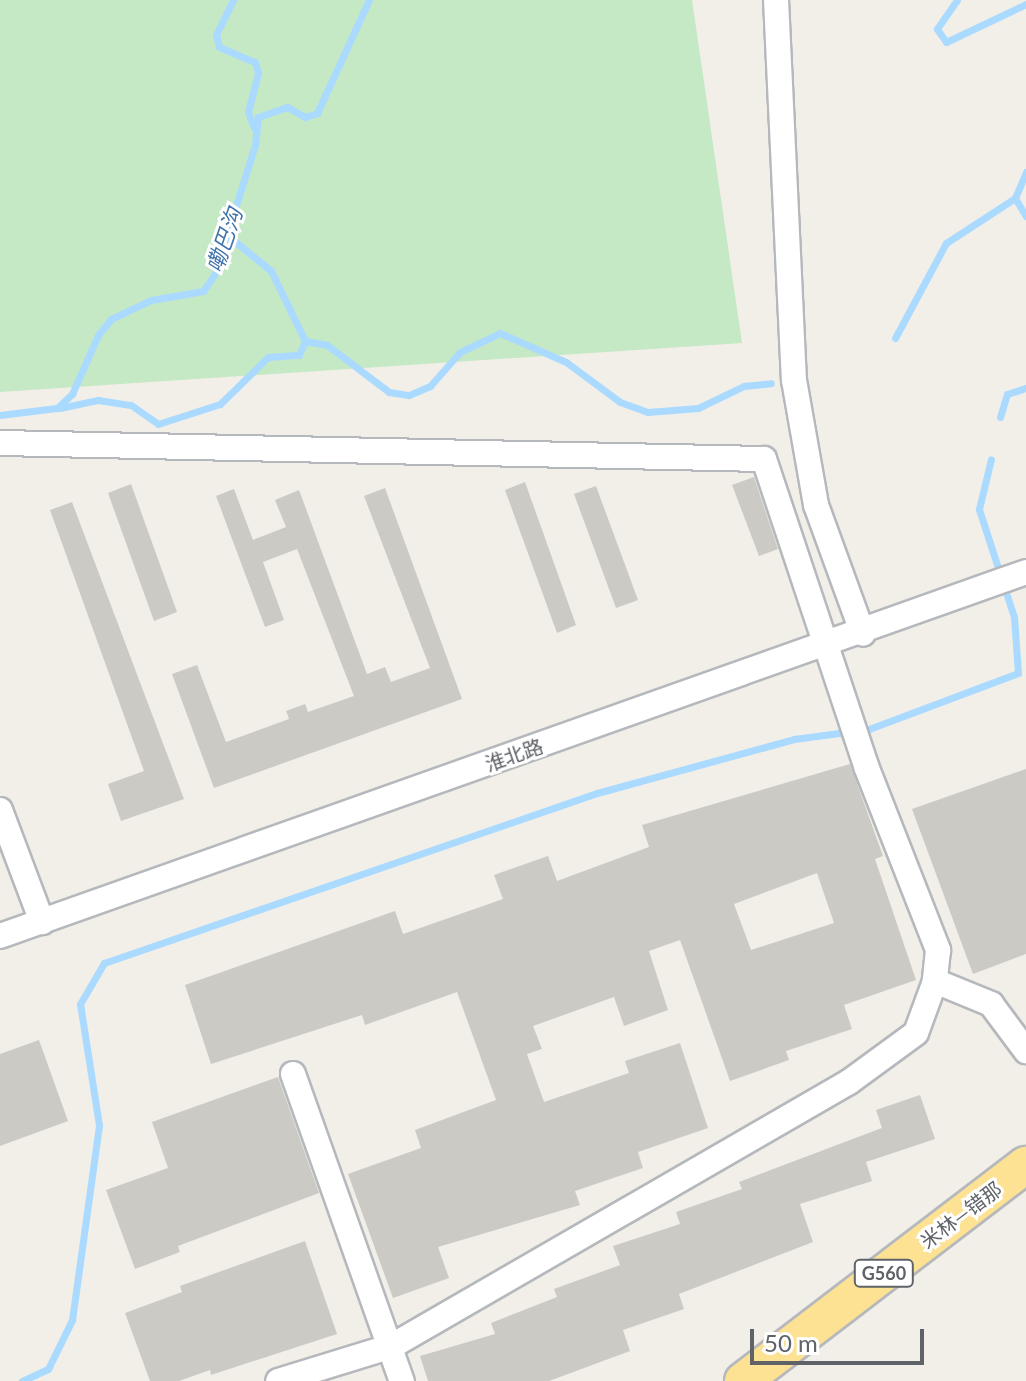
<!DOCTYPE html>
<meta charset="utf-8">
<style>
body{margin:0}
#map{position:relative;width:1026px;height:1381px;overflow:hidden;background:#f1efe8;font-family:Lato,"Noto Sans SC",sans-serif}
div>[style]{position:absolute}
.green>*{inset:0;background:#c5e8c5}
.stream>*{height:7px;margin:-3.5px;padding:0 3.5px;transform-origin:3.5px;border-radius:3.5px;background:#aadaff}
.building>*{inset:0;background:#cccac5}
.roads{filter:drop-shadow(2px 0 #b5b8bc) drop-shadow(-2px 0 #b5b8bc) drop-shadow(0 2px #b5b8bc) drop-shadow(0 -2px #b5b8bc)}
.minor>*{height:24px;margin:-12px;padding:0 12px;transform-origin:12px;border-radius:12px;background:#fff}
.highway>*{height:36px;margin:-18px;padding:0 18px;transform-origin:18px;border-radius:18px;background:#fde293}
span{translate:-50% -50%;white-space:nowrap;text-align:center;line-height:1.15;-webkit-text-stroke:6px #fff;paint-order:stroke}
.shield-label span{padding:2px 6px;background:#fff;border:2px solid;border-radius:6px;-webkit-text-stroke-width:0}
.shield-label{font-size:18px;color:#5f6368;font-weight:700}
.street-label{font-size:20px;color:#5f6368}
.water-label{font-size:22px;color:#4174aa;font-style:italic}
.scale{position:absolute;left:750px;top:1329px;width:174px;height:36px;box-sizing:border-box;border:4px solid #5f6368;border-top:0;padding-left:10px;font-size:24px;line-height:28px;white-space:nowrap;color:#5f6368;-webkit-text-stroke:6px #fff;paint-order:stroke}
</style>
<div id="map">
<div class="green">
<i style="clip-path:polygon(0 0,692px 0,742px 343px,0 392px)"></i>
</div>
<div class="stream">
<i style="left:233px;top:0;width:39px;rotate:116deg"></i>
<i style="left:216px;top:35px;width:12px;rotate:76deg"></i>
<i style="left:219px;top:47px;width:39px;rotate:23deg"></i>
<i style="left:255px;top:62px;width:11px;rotate:75deg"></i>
<i style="left:258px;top:73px;width:40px;rotate:104.4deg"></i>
<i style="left:248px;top:112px;width:17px;rotate:69deg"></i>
<i style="left:957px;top:0;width:35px;rotate:125deg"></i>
<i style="left:937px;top:29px;width:16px;rotate:55deg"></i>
<i style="left:946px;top:42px;width:89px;rotate:-25.4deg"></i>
<i style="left:1026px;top:172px;width:28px;rotate:113deg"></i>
<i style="left:1015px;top:198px;width:21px;rotate:59deg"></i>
<i style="left:895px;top:338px;width:108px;rotate:-61.8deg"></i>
<i style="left:946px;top:243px;width:82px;rotate:-33.1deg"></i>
<i style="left:305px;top:341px;width:22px;rotate:10deg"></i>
<i style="left:327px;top:345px;width:78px;rotate:37.2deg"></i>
<i style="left:389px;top:392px;width:20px;rotate:9deg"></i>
<i style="left:409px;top:395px;width:23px;rotate:-23deg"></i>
<i style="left:430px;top:386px;width:45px;rotate:-48.6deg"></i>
<i style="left:460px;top:352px;width:44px;rotate:-25.4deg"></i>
<i style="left:500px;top:333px;width:72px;rotate:23.7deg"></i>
<i style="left:566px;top:362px;width:67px;rotate:36.5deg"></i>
<i style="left:620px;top:402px;width:30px;rotate:20deg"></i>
<i style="left:648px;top:412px;width:50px;rotate:-4.6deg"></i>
<i style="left:698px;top:408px;width:51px;rotate:-25.6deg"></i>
<i style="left:744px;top:386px;width:27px;rotate:-6deg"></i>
<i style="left:60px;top:408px;width:39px;rotate:-12deg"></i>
<i style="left:98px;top:400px;width:33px;rotate:9deg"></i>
<i style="left:131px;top:405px;width:33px;rotate:35deg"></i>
<i style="left:158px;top:424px;width:65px;rotate:-17.9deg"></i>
<i style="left:220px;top:404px;width:67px;rotate:-44.4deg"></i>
<i style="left:268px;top:357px;width:31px;rotate:-4deg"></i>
<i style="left:299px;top:355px;width:15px;rotate:-67deg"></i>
<i style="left:305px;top:341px;width:78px;rotate:-115.9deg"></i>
<i style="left:271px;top:271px;width:58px;rotate:-140.6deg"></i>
<i style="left:0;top:415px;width:57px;rotate:-7deg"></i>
<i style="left:57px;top:408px;width:21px;rotate:-43deg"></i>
<i style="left:72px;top:394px;width:64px;rotate:-66.2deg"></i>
<i style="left:98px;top:335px;width:21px;rotate:-51deg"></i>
<i style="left:111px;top:319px;width:44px;rotate:-25.4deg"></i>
<i style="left:151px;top:300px;width:53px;rotate:-9.8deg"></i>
<i style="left:203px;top:291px;width:19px;rotate:-55deg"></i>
<i style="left:214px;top:275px;width:136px;rotate:-72.5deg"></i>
<i style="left:255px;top:145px;width:28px;rotate:-84deg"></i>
<i style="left:258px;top:117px;width:31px;rotate:-19deg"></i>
<i style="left:287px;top:107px;width:21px;rotate:29deg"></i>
<i style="left:305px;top:117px;width:13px;rotate:-18deg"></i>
<i style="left:317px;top:113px;width:124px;rotate:-65.3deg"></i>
<i style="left:1000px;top:417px;width:24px;rotate:-73deg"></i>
<i style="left:1007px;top:394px;width:20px;rotate:-18deg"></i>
<i style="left:22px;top:1381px;width:29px;rotate:-25deg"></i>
<i style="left:48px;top:1369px;width:55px;rotate:-63.9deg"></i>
<i style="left:72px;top:1320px;width:197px;rotate:-82.1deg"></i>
<i style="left:99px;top:1125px;width:122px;rotate:-98.9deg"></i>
<i style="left:80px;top:1004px;width:48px;rotate:-59.7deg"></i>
<i style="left:104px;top:963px;width:521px;rotate:-19.03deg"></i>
<i style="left:597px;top:793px;width:204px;rotate:-15.3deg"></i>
<i style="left:794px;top:739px;width:76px;rotate:-7.6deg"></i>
<i style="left:869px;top:729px;width:159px;rotate:-20.6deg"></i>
<i style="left:1018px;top:673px;width:56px;rotate:-94.1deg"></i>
<i style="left:1014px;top:617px;width:114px;rotate:-108deg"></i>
<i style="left:979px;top:509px;width:51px;rotate:-76.5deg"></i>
</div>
<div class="building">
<i style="clip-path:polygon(754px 477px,778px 549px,759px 556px,732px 485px)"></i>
<i style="clip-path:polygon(525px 482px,576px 625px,557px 633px,505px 490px)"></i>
<i style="clip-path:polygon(131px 484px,177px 612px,154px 621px,108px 493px)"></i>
<i style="clip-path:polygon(596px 486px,638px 600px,616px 608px,574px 494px)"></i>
<i style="clip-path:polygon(385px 488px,462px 699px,214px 788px,172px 674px,197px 665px,226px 742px,289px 719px,286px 711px,305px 704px,308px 712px,354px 696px,297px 549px,263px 562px,284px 620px,265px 627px,216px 496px,234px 489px,253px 540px,286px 527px,275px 500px,299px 490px,367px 674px,385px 667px,391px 682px,430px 668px,364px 496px)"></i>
<i style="clip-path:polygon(72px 502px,184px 799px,121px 821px,108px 784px,144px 771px,50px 510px)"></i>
<i style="clip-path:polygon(evenodd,850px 764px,883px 856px,875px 859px,916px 980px,844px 1005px,852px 1029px,786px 1051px,789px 1060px,730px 1081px,680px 940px,649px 951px,668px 1010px,624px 1026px,614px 997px,533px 1026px,542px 1049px,527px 1054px,544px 1102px,629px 1073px,625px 1061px,680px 1043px,708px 1128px,638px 1152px,643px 1168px,575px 1191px,580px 1205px,438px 1247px,449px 1278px,393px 1298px,348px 1174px,421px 1148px,415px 1130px,496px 1100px,457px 992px,365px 1025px,362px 1015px,211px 1064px,185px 985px,395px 911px,403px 934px,503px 899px,494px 875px,548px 856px,557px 881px,649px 847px,642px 825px,850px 764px,817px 873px,834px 923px,751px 950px,734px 904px,817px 873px)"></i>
<i style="clip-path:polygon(1026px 769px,1026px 954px,973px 974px,912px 809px)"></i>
<i style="clip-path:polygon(39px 1040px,68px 1121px,0 1146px,0 1054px)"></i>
<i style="clip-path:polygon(278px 1077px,319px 1193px,178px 1246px,180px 1252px,135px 1269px,106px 1190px,168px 1168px,152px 1122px)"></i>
<i style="clip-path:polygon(920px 1095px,935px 1139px,866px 1162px,872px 1181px,800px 1204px,813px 1242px,679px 1294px,684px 1309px,623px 1330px,630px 1351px,549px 1381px,428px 1381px,420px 1356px,495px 1334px,491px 1323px,557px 1297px,554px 1289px,620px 1265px,613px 1246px,680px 1224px,676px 1212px,742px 1189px,739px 1182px,882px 1128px,876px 1110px)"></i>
<i style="clip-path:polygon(305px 1241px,337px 1334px,211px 1375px,210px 1370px,179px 1381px,150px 1381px,125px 1313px,182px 1292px,180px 1286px)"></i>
</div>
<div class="roads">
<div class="minor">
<i style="left:776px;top:0;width:380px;rotate:87.3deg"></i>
<i style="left:794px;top:380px;width:127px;rotate:80deg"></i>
<i style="left:816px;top:505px;width:137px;rotate:70deg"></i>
<i style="left:0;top:443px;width:764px;rotate:1.2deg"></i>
<i style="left:764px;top:459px;width:324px;rotate:71.6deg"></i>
<i style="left:866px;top:766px;width:198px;rotate:68.6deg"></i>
<i style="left:938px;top:950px;width:31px;rotate:96deg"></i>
<i style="left:935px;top:981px;width:55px;rotate:110.1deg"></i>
<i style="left:916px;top:1033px;width:83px;rotate:143.8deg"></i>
<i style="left:849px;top:1082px;width:528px;rotate:149.99deg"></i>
<i style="left:392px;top:1346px;width:119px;rotate:162.9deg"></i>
<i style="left:0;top:810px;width:120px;rotate:69.4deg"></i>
<i style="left:0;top:936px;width:1089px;rotate:-19.53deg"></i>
<i style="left:935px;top:981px;width:61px;rotate:22.3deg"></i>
<i style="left:991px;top:1004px;width:59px;rotate:53.3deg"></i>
<i style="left:293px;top:1074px;width:326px;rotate:70.5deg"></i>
</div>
<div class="highway">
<i style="left:743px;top:1381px;width:356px;rotate:-37.4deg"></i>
</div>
</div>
<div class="shield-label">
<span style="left:884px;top:1273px">G560</span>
</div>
<div class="street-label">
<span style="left:514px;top:755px;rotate:-19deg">淮北路</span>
<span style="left:961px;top:1215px;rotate:-37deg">米林—错那</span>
</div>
<div class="water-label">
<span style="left:224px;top:240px;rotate:-71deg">嘞巴沟</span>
</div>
<div class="scale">50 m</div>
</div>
